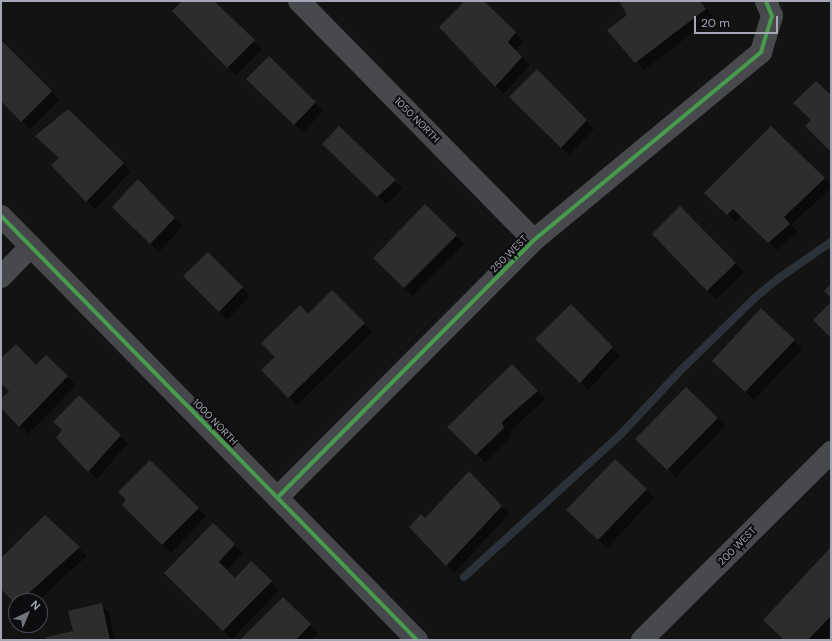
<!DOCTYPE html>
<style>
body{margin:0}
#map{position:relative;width:832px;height:641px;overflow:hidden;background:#131313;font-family:"DM Sans",sans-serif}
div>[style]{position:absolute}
.shadow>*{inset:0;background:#0007}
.stream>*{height:8px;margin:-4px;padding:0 4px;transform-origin:4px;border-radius:4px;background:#2a3138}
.building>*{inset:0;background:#2d2d2e}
.street>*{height:22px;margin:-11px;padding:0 11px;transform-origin:11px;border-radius:11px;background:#48494c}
.secondary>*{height:22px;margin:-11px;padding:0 11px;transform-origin:11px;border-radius:11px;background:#46474a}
.cycleway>*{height:4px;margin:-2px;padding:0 2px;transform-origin:2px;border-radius:2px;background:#469c4c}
span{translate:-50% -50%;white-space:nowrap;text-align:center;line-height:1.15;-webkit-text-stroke:4px #0d0d0f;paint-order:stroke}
.street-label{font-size:10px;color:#a4a8b4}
.frame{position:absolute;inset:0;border:2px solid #a4a8b4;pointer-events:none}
.north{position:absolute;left:8px;top:593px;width:40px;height:40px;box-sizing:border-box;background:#0d0d0f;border:1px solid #494b51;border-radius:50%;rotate:44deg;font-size:11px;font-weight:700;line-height:16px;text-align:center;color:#a4a8b4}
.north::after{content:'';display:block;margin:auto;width:14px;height:18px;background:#71747c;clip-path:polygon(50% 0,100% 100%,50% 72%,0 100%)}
.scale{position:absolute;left:694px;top:16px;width:84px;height:18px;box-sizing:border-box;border:2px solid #a4a8b4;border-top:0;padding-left:5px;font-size:12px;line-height:14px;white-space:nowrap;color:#a4a8b4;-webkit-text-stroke:3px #0d0d0f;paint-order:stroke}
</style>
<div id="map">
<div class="shadow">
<i style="clip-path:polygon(184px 1px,213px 1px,262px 49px,236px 75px,173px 11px)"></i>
<i style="clip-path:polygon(467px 1px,482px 1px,523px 41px,515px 51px,530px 65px,504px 94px,496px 86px)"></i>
<i style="clip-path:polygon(623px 1px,701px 1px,713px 17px,644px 70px,636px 62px,628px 16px)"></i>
<i style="clip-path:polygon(1px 42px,59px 100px,30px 129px,1px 100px)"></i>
<i style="clip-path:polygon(269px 58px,323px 111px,303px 132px,255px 87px)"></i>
<i style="clip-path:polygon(537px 70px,594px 129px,569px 155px,510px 97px)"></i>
<i style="clip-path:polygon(68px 110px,131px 171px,95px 209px,87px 201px,60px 158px)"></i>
<i style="clip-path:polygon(323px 144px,395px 181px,403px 189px,386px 204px)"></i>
<i style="clip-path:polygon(824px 178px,831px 185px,831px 188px,791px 225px,798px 232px,777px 250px,742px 216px,736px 222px,713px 201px)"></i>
<i style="clip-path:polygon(138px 181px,183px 226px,159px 252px,113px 207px)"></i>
<i style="clip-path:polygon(425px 205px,464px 244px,413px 296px,374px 258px)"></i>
<i style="clip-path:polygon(680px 207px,744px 272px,716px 299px,653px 234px)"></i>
<i style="clip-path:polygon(208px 253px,250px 296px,227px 320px,184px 276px)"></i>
<i style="clip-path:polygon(332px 291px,372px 332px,297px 405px,262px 370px,276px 357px,308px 315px)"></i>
<i style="clip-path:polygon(571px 306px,620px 356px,588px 390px,537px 339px)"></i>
<i style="clip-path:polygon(794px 341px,802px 349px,754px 400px,721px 369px)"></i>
<i style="clip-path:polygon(46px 357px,76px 385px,28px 434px,1px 406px,1px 400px,10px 391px,1px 383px,1px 360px,36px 366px)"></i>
<i style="clip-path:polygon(512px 365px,545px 399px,510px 431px,511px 436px,485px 462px,456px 435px)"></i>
<i style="clip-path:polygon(686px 388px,725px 426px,676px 477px,637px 439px)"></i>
<i style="clip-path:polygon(79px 396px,128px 443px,97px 479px,57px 438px,63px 431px)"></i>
<i style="clip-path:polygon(615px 460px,654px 498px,607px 548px,575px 518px)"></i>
<i style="clip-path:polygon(150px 461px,206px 516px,171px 553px,124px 505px)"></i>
<i style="clip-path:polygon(469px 473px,509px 514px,454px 573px,446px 565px,425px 519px)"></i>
<i style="clip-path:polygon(45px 516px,87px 556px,37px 601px,16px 601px,16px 603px,1px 588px,1px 560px)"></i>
<i style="clip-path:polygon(213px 524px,243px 553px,226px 571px,235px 579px,271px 582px,279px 590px,232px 639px,165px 573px)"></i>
<i style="clip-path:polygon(831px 549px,831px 633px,824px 640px,785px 640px)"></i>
<i style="clip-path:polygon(283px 598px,318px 633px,311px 640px,241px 640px)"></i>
<i style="clip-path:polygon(101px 604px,109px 613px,115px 640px,48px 640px,74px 632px)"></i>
</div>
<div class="stream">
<i style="left:464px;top:577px;width:214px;rotate:-42.3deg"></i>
<i style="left:622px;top:433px;width:83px;rotate:-46.9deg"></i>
<i style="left:679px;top:372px;width:110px;rotate:-44.3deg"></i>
<i style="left:758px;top:295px;width:27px;rotate:-39deg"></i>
<i style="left:779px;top:278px;width:63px;rotate:-34.7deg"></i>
</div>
<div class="building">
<i style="clip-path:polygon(182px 1px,214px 1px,255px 40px,227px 68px,172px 11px)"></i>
<i style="clip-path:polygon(465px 1px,484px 1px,516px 32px,508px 42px,522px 57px,495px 87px,439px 27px)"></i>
<i style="clip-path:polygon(622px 1px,700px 1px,706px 9px,635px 63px,607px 30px,627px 15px,620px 2px)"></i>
<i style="clip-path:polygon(1px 40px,52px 91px,21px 122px,1px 101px)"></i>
<i style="clip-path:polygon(269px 56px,316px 102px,294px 125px,246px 79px)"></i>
<i style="clip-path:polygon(537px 69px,587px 120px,561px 148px,509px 97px)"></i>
<i style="clip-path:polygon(816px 81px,831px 95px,831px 152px,805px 126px,811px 120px,793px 103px)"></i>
<i style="clip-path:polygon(68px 109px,124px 163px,86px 202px,51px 165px,59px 158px,35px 136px)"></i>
<i style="clip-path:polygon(339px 126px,396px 180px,377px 197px,322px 144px)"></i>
<i style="clip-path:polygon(771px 126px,825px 178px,784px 217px,790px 224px,768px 243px,733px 209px,727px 215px,704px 193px)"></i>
<i style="clip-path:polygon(138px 179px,175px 218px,150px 244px,112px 207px)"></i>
<i style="clip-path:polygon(425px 204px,457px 235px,404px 288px,373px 258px)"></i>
<i style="clip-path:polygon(680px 206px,736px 263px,707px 291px,652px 234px)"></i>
<i style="clip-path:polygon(208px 252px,243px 287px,219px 312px,183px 276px)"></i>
<i style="clip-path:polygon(831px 284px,831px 298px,824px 291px)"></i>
<i style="clip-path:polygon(332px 290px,365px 323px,288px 398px,261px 370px,275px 357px,261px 343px,300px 305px,308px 314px)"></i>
<i style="clip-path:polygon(831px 302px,831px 338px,813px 320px)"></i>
<i style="clip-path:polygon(571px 304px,613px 347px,580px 383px,535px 339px)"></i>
<i style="clip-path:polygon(761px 308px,795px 340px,745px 392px,712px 361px)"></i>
<i style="clip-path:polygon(16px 344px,36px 365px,46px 355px,68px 376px,19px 427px,1px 408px,1px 399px,9px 391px,1px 383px,1px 358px)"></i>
<i style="clip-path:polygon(512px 364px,538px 391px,502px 422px,504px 428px,476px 455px,447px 427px)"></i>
<i style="clip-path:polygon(686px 387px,718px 418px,667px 470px,635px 439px)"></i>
<i style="clip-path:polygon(79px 395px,121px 435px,88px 472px,56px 438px,62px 430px,53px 422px)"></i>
<i style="clip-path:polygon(615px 459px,647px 489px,598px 540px,566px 510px)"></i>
<i style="clip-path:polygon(150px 460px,199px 508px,162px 545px,122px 505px,126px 500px,118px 492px)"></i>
<i style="clip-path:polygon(469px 471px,502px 506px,446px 566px,409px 527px,421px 514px,425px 518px)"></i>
<i style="clip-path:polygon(45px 515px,80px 547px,20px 601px,16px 601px,16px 605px,1px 589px,1px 558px)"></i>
<i style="clip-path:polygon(213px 523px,235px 544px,219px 562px,235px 578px,251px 561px,272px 581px,223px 631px,164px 573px)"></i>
<i style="clip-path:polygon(831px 547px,831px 616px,808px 640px,784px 640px,763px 620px)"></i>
<i style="clip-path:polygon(283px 597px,311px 624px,296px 640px,240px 640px)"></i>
<i style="clip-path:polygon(102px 603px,110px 640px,47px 640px,46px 637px,73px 631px,68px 611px)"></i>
</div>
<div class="street">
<i style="left:299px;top:1px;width:335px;rotate:45.5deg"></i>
<i style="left:1px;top:277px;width:43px;rotate:-45.9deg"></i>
<i style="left:278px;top:497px;width:363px;rotate:-45.1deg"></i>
<i style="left:534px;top:240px;width:295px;rotate:-39.6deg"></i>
<i style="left:761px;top:52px;width:38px;rotate:-73deg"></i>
<i style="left:772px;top:16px;width:16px;rotate:-112deg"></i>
<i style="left:642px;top:640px;width:267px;rotate:-44.8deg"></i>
</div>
<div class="secondary">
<i style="left:1px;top:216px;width:594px;rotate:45.55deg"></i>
</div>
<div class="cycleway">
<i style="left:1px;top:216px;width:594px;rotate:45.55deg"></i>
<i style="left:278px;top:497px;width:363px;rotate:-45.1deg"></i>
<i style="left:534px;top:240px;width:295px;rotate:-39.6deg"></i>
<i style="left:761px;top:52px;width:38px;rotate:-73deg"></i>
<i style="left:772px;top:16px;width:16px;rotate:-112deg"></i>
</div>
<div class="street-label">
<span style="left:417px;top:120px;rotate:45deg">1050 NORTH</span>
<span style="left:509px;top:254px;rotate:-45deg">250 WEST</span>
<span style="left:215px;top:422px;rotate:46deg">1000 NORTH</span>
<span style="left:737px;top:546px;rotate:-45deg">200 WEST</span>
</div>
<div class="frame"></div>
<div class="north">N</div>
<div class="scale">20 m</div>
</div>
